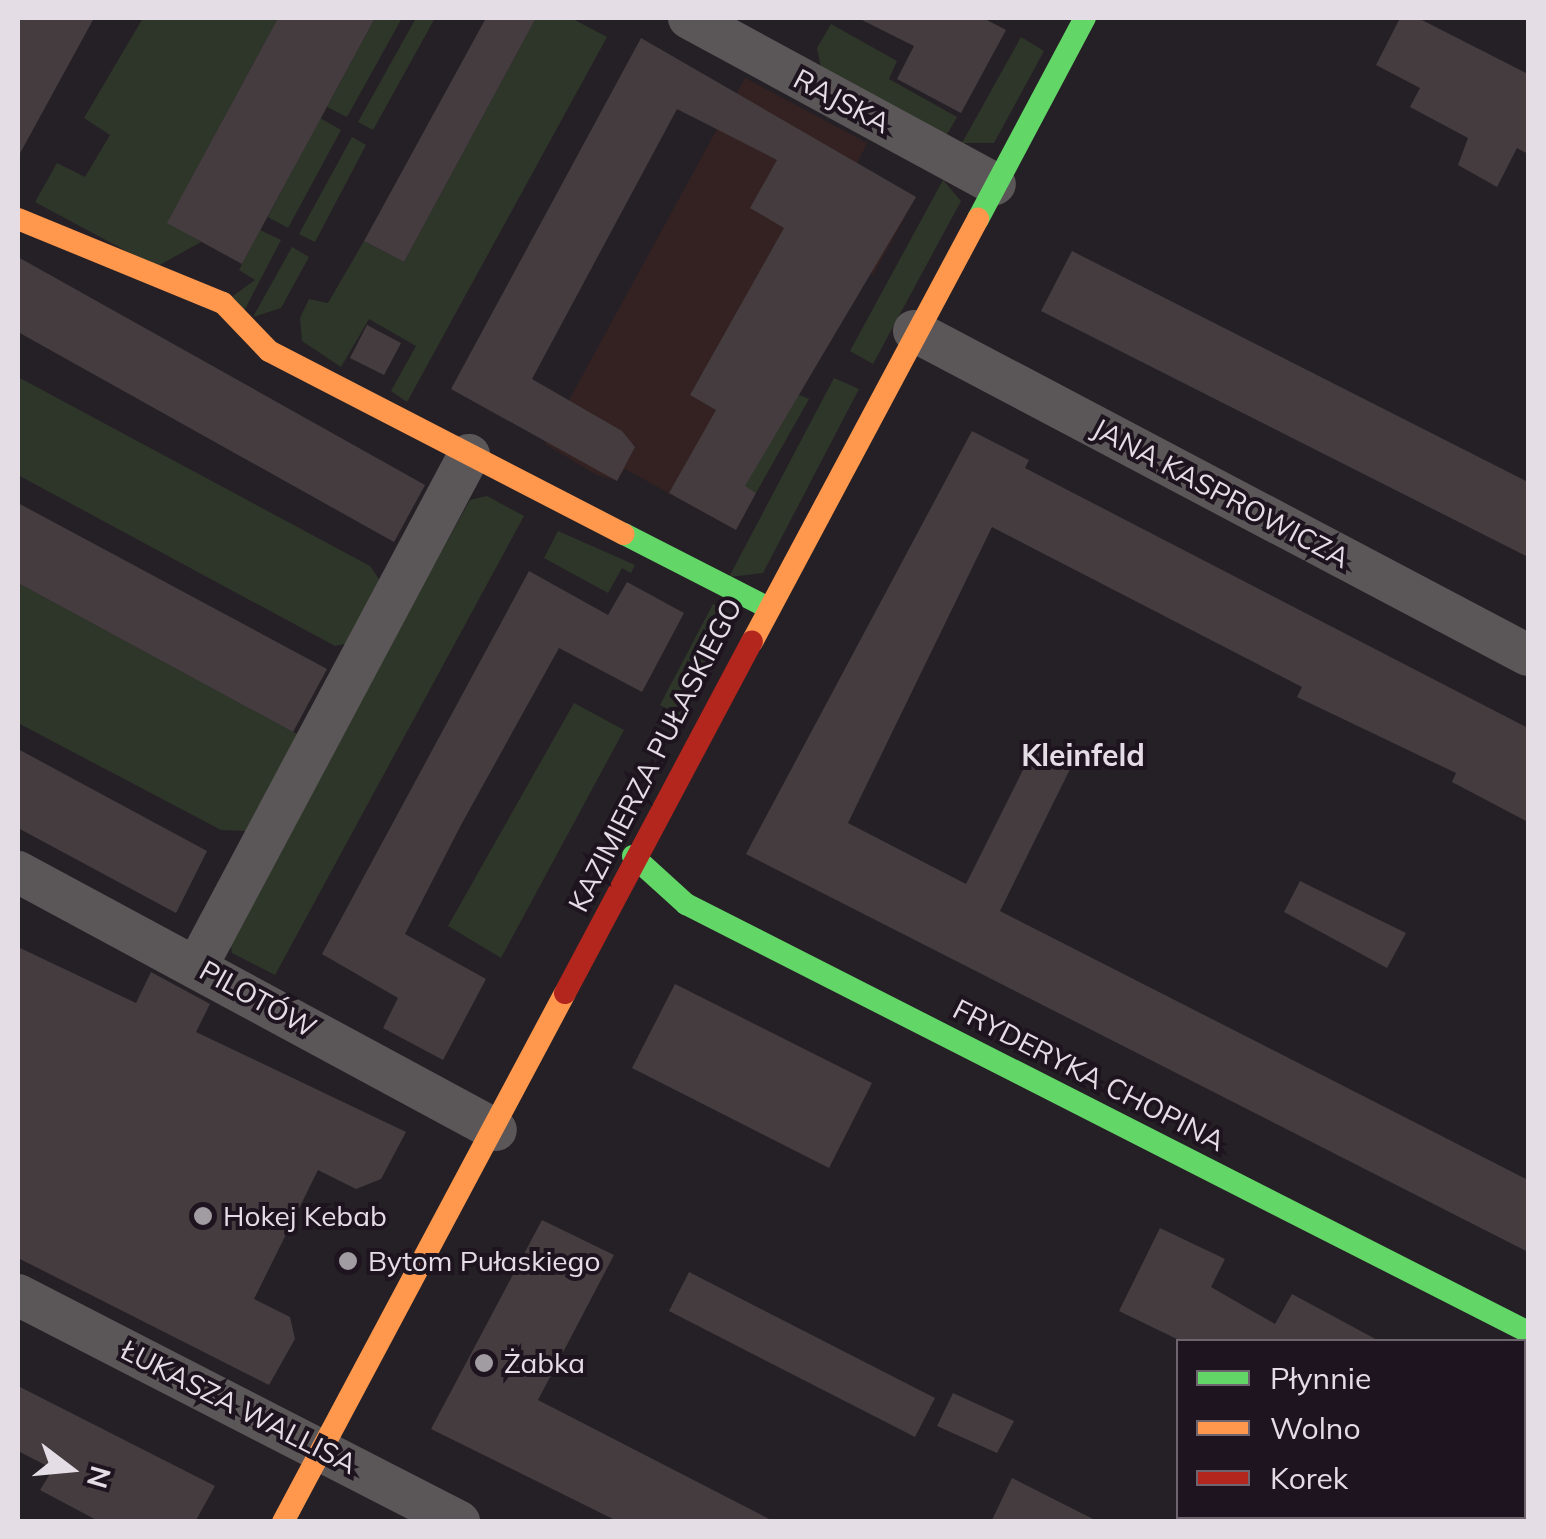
<!DOCTYPE html>
<meta charset="utf-8">
<style>
body{margin:0}
#map{position:relative;width:1546px;height:1539px;overflow:hidden;background:#252025;font-family:Mulish,sans-serif}
div>[style]{position:absolute}
.commercial>*{inset:0;background:#342222}
.green>*{inset:0;background:#2e362a}
.building>*{inset:0;background:#443c3f}
.street>*{height:42px;margin:-21px;padding:0 21px;transform-origin:21px;border-radius:21px;background:#5b5758}
.fast>*{height:22px;margin:-11px;padding:0 11px;transform-origin:11px;border-radius:11px;background:#63d668}
.slow>*{height:22px;margin:-11px;padding:0 11px;transform-origin:11px;border-radius:11px;background:#ff974d}
.jam>*{height:22px;margin:-11px;padding:0 11px;transform-origin:11px;border-radius:11px;background:#b3261e}
.dots>*{width:28px;height:28px;translate:-50% -50%;box-sizing:border-box;border:5px solid #1e141f;border-radius:50%}
span{translate:-50% -50%;white-space:nowrap;text-align:center;line-height:1.15;-webkit-text-stroke:8px #1e141f;paint-order:stroke}
.street-label{font-size:28px;color:#e4dde5}
.poi-label{font-size:28px;color:#e4dde5}
.left{translate:0 -50%;text-align:left}
.neighbourhood-label{font-size:30px;color:#e4dde5;font-weight:700}
.frame{position:absolute;inset:0;border:20px solid #e4dde5;pointer-events:none}
.legend{position:absolute;left:1176px;top:1339px;width:350px;height:180px;box-sizing:border-box;background:#1e141f;border:2px solid #6d646e;margin:0;padding:12px 18px;list-style:none;font-size:30px;color:#e4dde5}
.legend li{display:flex;align-items:center;gap:20px;height:50px}
.legend b{width:50px;border:2px solid #6d646e}
.north{position:absolute;left:20px;top:1419px;width:100px;height:100px;-webkit-text-stroke:8px #1e141f;paint-order:stroke;rotate:106deg;font-size:28px;font-weight:700;line-height:40px;text-align:center;color:#e4dde5}
.north::after{content:'';display:block;margin:auto;width:35px;height:45px;background:#e4dde5;clip-path:polygon(50% 0,100% 100%,50% 72%,0 100%)}
</style>
<div id="map">
<div class="commercial">
<i style="clip-path:polygon(745px 78px,867px 143px,856px 165px,916px 197px,873px 275px,863px 269px,719px 472px,756px 493px,736px 530px,625px 469px,617px 481px,597px 475px,545px 444px)"></i>
</div>
<div class="green">
<i style="clip-path:polygon(143px 18px,278px 18px,168px 222px,201px 242px,156px 267px,35px 202px,57px 163px,85px 177px,110px 135px,84px 118px)"></i>
<i style="clip-path:polygon(375px 18px,402px 18px,347px 117px,327px 107px)"></i>
<i style="clip-path:polygon(416px 18px,435px 18px,373px 130px,358px 122px)"></i>
<i style="clip-path:polygon(536px 18px,571px 18px,607px 37px,407px 402px,391px 391px,416px 346px,369px 319px,341px 367px,302px 341px,300px 318px,309px 299px,328px 303px,364px 241px,404px 262px)"></i>
<i style="clip-path:polygon(831px 24px,897px 61px,889px 79px,957px 117px,946px 136px,821px 67px,817px 48px)"></i>
<i style="clip-path:polygon(1021px 37px,1044px 51px,994px 143px,962px 143px)"></i>
<i style="clip-path:polygon(320px 118px,341px 130px,288px 228px,268px 217px)"></i>
<i style="clip-path:polygon(352px 137px,366px 145px,315px 242px,299px 234px)"></i>
<i style="clip-path:polygon(943px 180px,961px 201px,873px 364px,850px 351px)"></i>
<i style="clip-path:polygon(260px 230px,281px 240px,243px 313px,223px 303px,255px 280px,239px 270px)"></i>
<i style="clip-path:polygon(292px 247px,309px 257px,281px 308px,253px 317px)"></i>
<i style="clip-path:polygon(18px 377px,370px 566px,381px 582px,350px 643px,335px 646px,18px 475px)"></i>
<i style="clip-path:polygon(834px 378px,859px 389px,763px 573px,729px 577px)"></i>
<i style="clip-path:polygon(797px 394px,809px 399px,756px 493px,718px 472px)"></i>
<i style="clip-path:polygon(487px 496px,524px 516px,275px 975px,232px 953px,229px 936px,470px 500px)"></i>
<i style="clip-path:polygon(558px 531px,635px 565px,631px 573px,622px 568px,608px 593px,544px 558px)"></i>
<i style="clip-path:polygon(18px 583px,299px 735px,246px 831px,221px 830px,18px 723px)"></i>
<i style="clip-path:polygon(713px 604px,737px 616px,684px 718px,660px 705px)"></i>
<i style="clip-path:polygon(574px 703px,624px 730px,501px 958px,448px 926px)"></i>
</div>
<div class="building">
<i style="clip-path:polygon(18px 18px,94px 18px,18px 157px)"></i>
<i style="clip-path:polygon(278px 18px,375px 18px,242px 264px,167px 223px)"></i>
<i style="clip-path:polygon(486px 18px,536px 18px,404px 262px,364px 241px)"></i>
<i style="clip-path:polygon(858px 18px,983px 18px,1006px 30px,961px 113px,897px 79px,914px 46px)"></i>
<i style="clip-path:polygon(1400px 18px,1418px 18px,1528px 74px,1528px 154px,1517px 148px,1497px 187px,1458px 165px,1468px 138px,1410px 107px,1420px 88px,1376px 65px)"></i>
<i style="clip-path:polygon(641px 38px,916px 197px,745px 486px,756px 493px,736px 530px,669px 493px,716px 410px,690px 395px,784px 228px,750px 208px,777px 160px,677px 109px,532px 379px,622px 431px,635px 447px,617px 481px,451px 389px)"></i>
<i style="clip-path:polygon(1072px 251px,1528px 482px,1528px 557px,1041px 311px)"></i>
<i style="clip-path:polygon(18px 257px,425px 485px,394px 542px,18px 332px)"></i>
<i style="clip-path:polygon(367px 325px,401px 343px,384px 375px,350px 358px)"></i>
<i style="clip-path:polygon(972px 431px,1029px 460px,1025px 468px,1528px 728px,1528px 822px,1452px 782px,1456px 773px,1297px 697px,1302px 687px,992px 527px,848px 823px,966px 884px,1037px 742px,1074px 761px,1000px 911px,1528px 1180px,1528px 1252px,746px 854px)"></i>
<i style="clip-path:polygon(18px 503px,327px 669px,293px 732px,18px 583px)"></i>
<i style="clip-path:polygon(529px 571px,608px 615px,627px 582px,684px 613px,642px 692px,559px 648px,461px 825px,405px 934px,486px 979px,443px 1060px,383px 1028px,398px 998px,322px 954px)"></i>
<i style="clip-path:polygon(18px 749px,207px 851px,176px 913px,18px 828px)"></i>
<i style="clip-path:polygon(1300px 881px,1406px 933px,1387px 968px,1284px 912px)"></i>
<i style="clip-path:polygon(18px 947px,136px 1003px,151px 972px,210px 1004px,196px 1032px,406px 1132px,381px 1179px,356px 1189px,318px 1170px,254px 1299px,290px 1317px,295px 1339px,269px 1385px,18px 1258px)"></i>
<i style="clip-path:polygon(675px 984px,872px 1083px,829px 1168px,632px 1068px)"></i>
<i style="clip-path:polygon(542px 1220px,614px 1255px,538px 1400px,775px 1522px,619px 1522px,431px 1429px)"></i>
<i style="clip-path:polygon(1160px 1228px,1225px 1259px,1211px 1287px,1275px 1324px,1292px 1294px,1381px 1342px,1183px 1342px,1119px 1311px)"></i>
<i style="clip-path:polygon(689px 1272px,935px 1398px,915px 1437px,669px 1311px)"></i>
<i style="clip-path:polygon(18px 1386px,215px 1486px,195px 1522px,100px 1522px,40px 1490px,53px 1469px,18px 1451px)"></i>
<i style="clip-path:polygon(953px 1393px,1014px 1421px,997px 1453px,937px 1426px)"></i>
<i style="clip-path:polygon(1012px 1478px,1099px 1522px,991px 1522px)"></i>
</div>
<div class="street">
<i style="left:689px;top:18px;width:348px;rotate:28.5deg"></i>
<i style="left:914px;top:331px;width:694px;rotate:27.82deg"></i>
<i style="left:18px;top:872px;width:543px;rotate:28.36deg"></i>
<i style="left:197px;top:966px;width:579px;rotate:-61.97deg"></i>
<i style="left:18px;top:1295px;width:496px;rotate:27.2deg"></i>
</div>
<div class="fast">
<i style="left:978px;top:219px;width:228px;rotate:-62deg"></i>
<i style="left:624px;top:534px;width:158px;rotate:27.1deg"></i>
<i style="left:633px;top:856px;width:72px;rotate:42.2deg"></i>
<i style="left:686px;top:904px;width:945px;rotate:26.94deg"></i>
</div>
<div class="slow">
<i style="left:18px;top:219px;width:222px;rotate:22.3deg"></i>
<i style="left:223px;top:303px;width:66px;rotate:46.2deg"></i>
<i style="left:269px;top:351px;width:399px;rotate:27.3deg"></i>
<i style="left:752px;top:642px;width:480px;rotate:-61.9deg"></i>
<i style="left:283px;top:1522px;width:599px;rotate:-61.94deg"></i>
</div>
<div class="jam">
<i style="left:565px;top:993px;width:398px;rotate:-62deg"></i>
</div>
<div class="dots">
<i style="left:203px;top:1216px;background:#a19ba2"></i>
<i style="left:348px;top:1261px;background:#a19ba2"></i>
<i style="left:484px;top:1363px;background:#a19ba2"></i>
</div>
<div class="street-label">
<span style="left:842px;top:101px;rotate:28deg">RAJSKA</span>
<span style="left:1221px;top:493px;rotate:28deg">JANA KASPROWICZA</span>
<span style="left:655px;top:755px;rotate:-63deg">KAZIMIERZA PUŁASKIEGO</span>
<span style="left:258px;top:999px;rotate:29deg">PILOTÓW</span>
<span style="left:1089px;top:1075px;rotate:27deg">FRYDERYKA CHOPINA</span>
<span style="left:239px;top:1407px;rotate:27deg">ŁUKASZA WALLISA</span>
</div>
<div class="poi-label">
<span class="left" style="left:223px;top:1216px">Hokej Kebab</span>
<span class="left" style="left:368px;top:1261px">Bytom Pułaskiego</span>
<span class="left" style="left:504px;top:1363px">Żabka</span>
</div>
<div class="neighbourhood-label">
<span style="left:1083px;top:755px">Kleinfeld</span>
</div>
<div class="frame"></div>
<ul class="legend">
<li><b style="height:12px;background:#63d668"></b>Płynnie</li>
<li><b style="height:12px;background:#ff974d"></b>Wolno</li>
<li><b style="height:12px;background:#b3261e"></b>Korek</li>
</ul>
<div class="north">N</div>
</div>
